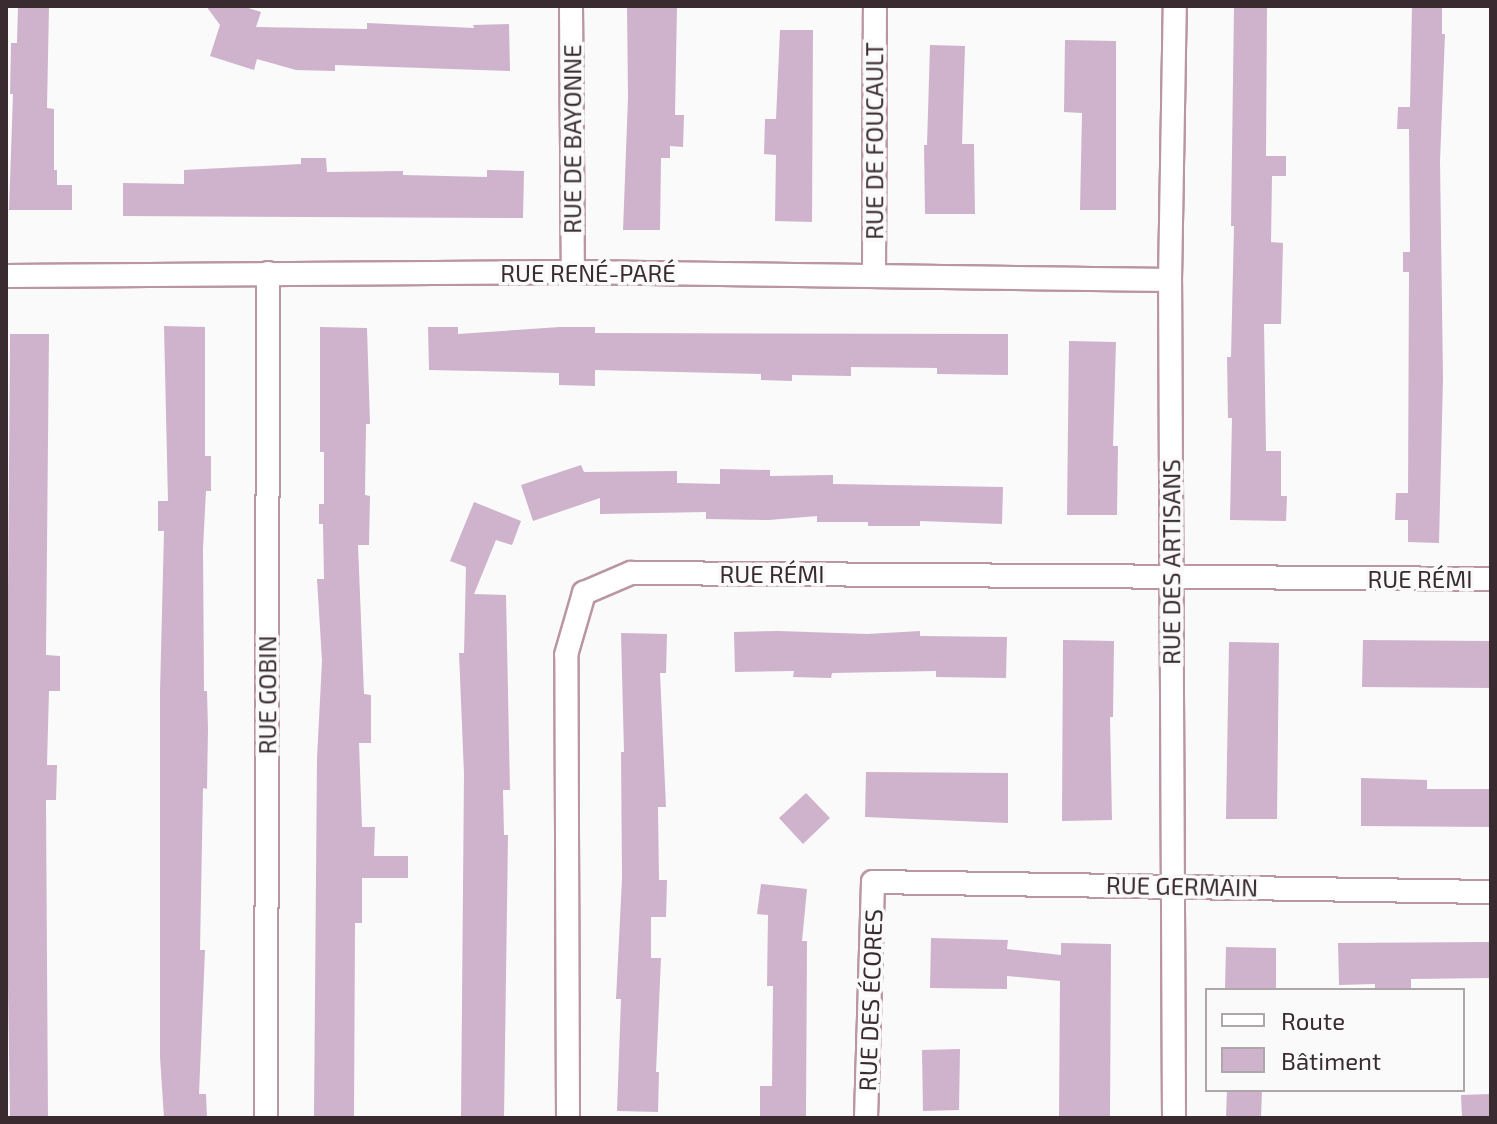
<!DOCTYPE html>
<meta charset="utf-8">
<style>
body{margin:0}
#map{position:relative;width:1497px;height:1124px;overflow:hidden;background:#fafafa;font-family:"Exo 2",sans-serif}
div>[style]{position:absolute}
.building>*{inset:0;background:#cfb2cb}
.roads{filter:drop-shadow(2px 0 #ba96a2) drop-shadow(-2px 0 #ba96a2) drop-shadow(0 2px #ba96a2) drop-shadow(0 -2px #ba96a2)}
.street>*{height:22px;margin:-11px;padding:0 11px;transform-origin:11px;border-radius:11px;background:#fff}
span{translate:-50% -50%;white-space:nowrap;text-align:center;line-height:1.15;-webkit-text-stroke:7px #fafafa;paint-order:stroke}
.street-label{font-size:24px;color:#392b30}
.frame{position:absolute;inset:0;border:8px solid #392b30;pointer-events:none}
.legend{position:absolute;left:1205px;top:988px;width:260px;height:104px;box-sizing:border-box;background:#fafafa;border:2px solid #ada7a9;margin:0;padding:10px 14px;list-style:none;font-size:24px;color:#392b30}
.legend li{display:flex;align-items:center;gap:16px;height:40px}
.legend b{width:40px;border:2px solid #ada7a9}
</style>
<div id="map">
<div class="building">
<i style="clip-path:polygon(18px 6px,49px 6px,47px 108px,54px 109px,54px 170px,57px 170px,57px 185px,72px 185px,72px 210px,9px 210px,13px 94px,10px 94px,11px 43px,17px 43px)"></i>
<i style="clip-path:polygon(206px 6px,242px 6px,261px 12px,256px 27px,367px 29px,367px 23px,474px 28px,473px 25px,509px 24px,510px 71px,335px 65px,335px 71px,296px 70px,257px 59px,254px 70px,210px 56px,220px 25px)"></i>
<i style="clip-path:polygon(627px 6px,677px 6px,675px 115px,684px 115px,683px 147px,670px 146px,670px 158px,661px 158px,660px 230px,623px 230px,628px 98px)"></i>
<i style="clip-path:polygon(1234px 6px,1267px 6px,1266px 156px,1286px 156px,1286px 176px,1272px 176px,1271px 242px,1283px 243px,1281px 324px,1264px 324px,1266px 451px,1281px 451px,1281px 496px,1287px 496px,1286px 521px,1230px 520px,1232px 418px,1228px 418px,1227px 357px,1231px 357px,1234px 226px,1231px 226px)"></i>
<i style="clip-path:polygon(1412px 6px,1442px 6px,1442px 34px,1445px 34px,1440px 161px,1443px 378px,1439px 543px,1408px 542px,1408px 520px,1395px 520px,1396px 493px,1408px 493px,1409px 272px,1403px 272px,1403px 252px,1410px 252px,1409px 129px,1397px 129px,1398px 107px,1410px 107px)"></i>
<i style="clip-path:polygon(780px 30px,813px 30px,812px 222px,775px 221px,776px 155px,764px 154px,765px 119px,776px 119px)"></i>
<i style="clip-path:polygon(1065px 40px,1116px 41px,1116px 210px,1080px 210px,1082px 113px,1064px 112px)"></i>
<i style="clip-path:polygon(930px 45px,965px 46px,962px 144px,974px 144px,975px 214px,925px 214px,924px 145px,927px 145px)"></i>
<i style="clip-path:polygon(301px 158px,326px 158px,327px 172px,403px 171px,403px 175px,487px 177px,487px 170px,524px 171px,523px 218px,123px 216px,123px 183px,184px 184px,184px 170px,301px 164px)"></i>
<i style="clip-path:polygon(164px 326px,205px 327px,205px 456px,211px 456px,211px 491px,206px 491px,203px 548px,204px 691px,207px 691px,208px 729px,207px 789px,203px 788px,200px 950px,205px 950px,199px 1094px,206px 1094px,207px 1118px,164px 1118px,160px 1057px,160px 692px,164px 531px,158px 531px,158px 501px,168px 501px)"></i>
<i style="clip-path:polygon(320px 327px,367px 328px,370px 424px,366px 424px,365px 495px,370px 496px,369px 545px,358px 545px,364px 694px,371px 695px,371px 743px,359px 743px,362px 827px,375px 827px,374px 856px,408px 856px,408px 878px,362px 878px,362px 923px,355px 923px,354px 1116px,314px 1116px,317px 758px,322px 661px,317px 579px,324px 579px,323px 524px,319px 524px,319px 504px,324px 504px,324px 452px,320px 452px)"></i>
<i style="clip-path:polygon(428px 327px,458px 327px,458px 334px,560px 327px,595px 327px,595px 333px,1008px 334px,1008px 375px,937px 374px,937px 368px,851px 367px,851px 376px,792px 375px,792px 381px,761px 380px,761px 374px,595px 370px,595px 386px,559px 385px,559px 373px,429px 370px)"></i>
<i style="clip-path:polygon(10px 334px,49px 334px,46px 655px,60px 656px,60px 691px,49px 691px,47px 765px,57px 765px,56px 800px,46px 800px,48px 1118px,10px 1118px,6px 852px)"></i>
<i style="clip-path:polygon(1069px 341px,1116px 342px,1113px 446px,1118px 446px,1117px 515px,1067px 515px)"></i>
<i style="clip-path:polygon(581px 465px,584px 472px,677px 471px,677px 483px,720px 484px,720px 469px,770px 470px,770px 476px,833px 475px,833px 484px,1003px 487px,1002px 524px,920px 521px,920px 526px,868px 526px,868px 522px,817px 522px,817px 516px,769px 520px,706px 519px,706px 512px,600px 514px,600px 498px,533px 521px,521px 485px)"></i>
<i style="clip-path:polygon(474px 502px,521px 521px,512px 545px,496px 540px,474px 594px,506px 595px,510px 790px,503px 790px,504px 835px,508px 835px,504px 1118px,461px 1118px,464px 774px,459px 653px,464px 653px,466px 567px,450px 561px)"></i>
<i style="clip-path:polygon(778px 631px,867px 634px,920px 631px,920px 636px,1007px 637px,1006px 678px,936px 677px,936px 671px,832px 673px,831px 678px,793px 677px,794px 671px,735px 672px,734px 632px)"></i>
<i style="clip-path:polygon(621px 633px,667px 634px,666px 673px,660px 673px,666px 807px,658px 807px,659px 880px,667px 880px,666px 917px,651px 917px,651px 958px,661px 958px,656px 1072px,659px 1072px,658px 1112px,617px 1111px,621px 999px,616px 999px,622px 879px,621px 752px,624px 752px)"></i>
<i style="clip-path:polygon(1063px 640px,1114px 641px,1113px 717px,1110px 717px,1112px 820px,1062px 821px)"></i>
<i style="clip-path:polygon(1363px 640px,1491px 641px,1491px 688px,1362px 687px)"></i>
<i style="clip-path:polygon(1229px 642px,1279px 643px,1277px 819px,1226px 819px)"></i>
<i style="clip-path:polygon(866px 772px,1008px 773px,1008px 823px,865px 817px)"></i>
<i style="clip-path:polygon(1361px 778px,1427px 780px,1427px 789px,1491px 789px,1491px 827px,1361px 826px)"></i>
<i style="clip-path:polygon(806px 793px,830px 818px,803px 844px,779px 818px)"></i>
<i style="clip-path:polygon(761px 884px,807px 889px,802px 941px,807px 941px,806px 1117px,760px 1117px,760px 1086px,772px 1086px,773px 986px,767px 986px,768px 915px,757px 914px)"></i>
<i style="clip-path:polygon(931px 938px,1008px 940px,1007px 949px,1061px 955px,1061px 943px,1111px 944px,1110px 1118px,1059px 1118px,1060px 981px,1007px 976px,1007px 989px,930px 988px)"></i>
<i style="clip-path:polygon(1491px 942px,1491px 978px,1411px 979px,1411px 990px,1375px 990px,1375px 984px,1339px 985px,1338px 943px)"></i>
<i style="clip-path:polygon(1226px 947px,1276px 948px,1276px 990px,1225px 990px)"></i>
<i style="clip-path:polygon(960px 1049px,959px 1110px,923px 1111px,922px 1050px)"></i>
<i style="clip-path:polygon(1227px 1090px,1262px 1090px,1261px 1118px,1226px 1116px)"></i>
<i style="clip-path:polygon(1491px 1094px,1491px 1118px,1462px 1118px,1461px 1095px)"></i>
</div>
<div class="roads">
<div class="street">
<i style="left:571px;top:6px;width:266px;rotate:89.6deg"></i>
<i style="left:874px;top:275px;width:269px;rotate:-89.8deg"></i>
<i style="left:6px;top:276px;width:567px;rotate:-0.4deg"></i>
<i style="left:573px;top:272px;width:597px;rotate:0.77deg"></i>
<i style="left:266px;top:1118px;width:845px;rotate:-89.86deg"></i>
<i style="left:568px;top:1118px;width:463px;rotate:-90.2deg"></i>
<i style="left:566px;top:655px;width:65px;rotate:-73.8deg"></i>
<i style="left:584px;top:593px;width:51px;rotate:-23.1deg"></i>
<i style="left:631px;top:573px;width:860px;rotate:0.4deg"></i>
<i style="left:866px;top:1118px;width:236px;rotate:-88.3deg"></i>
<i style="left:873px;top:882px;width:618px;rotate:0.93deg"></i>
<i style="left:1174px;top:1118px;width:838px;rotate:-90.27deg"></i>
<i style="left:1170px;top:280px;width:274px;rotate:-89deg"></i>
</div>
</div>
<div class="street-label">
<span style="left:572px;top:139px;rotate:-90deg">RUE DE BAYONNE</span>
<span style="left:874px;top:141px;rotate:-90deg">RUE DE FOUCAULT</span>
<span style="left:588px;top:273px">RUE RENÉ-PARÉ</span>
<span style="left:1171px;top:562px;rotate:-90deg">RUE DES ARTISANS</span>
<span style="left:772px;top:574px">RUE RÉMI</span>
<span style="left:1420px;top:579px">RUE RÉMI</span>
<span style="left:267px;top:695px;rotate:-90deg">RUE GOBIN</span>
<span style="left:1182px;top:886px;rotate:1deg">RUE GERMAIN</span>
<span style="left:870px;top:1000px;rotate:-88deg">RUE DES ÉCORES</span>
</div>
<div class="frame"></div>
<ul class="legend">
<li><b style="height:10px;background:#fff"></b>Route</li>
<li><b style="height:22px;background:#cfb2cb"></b>Bâtiment</li>
</ul>
</div>
